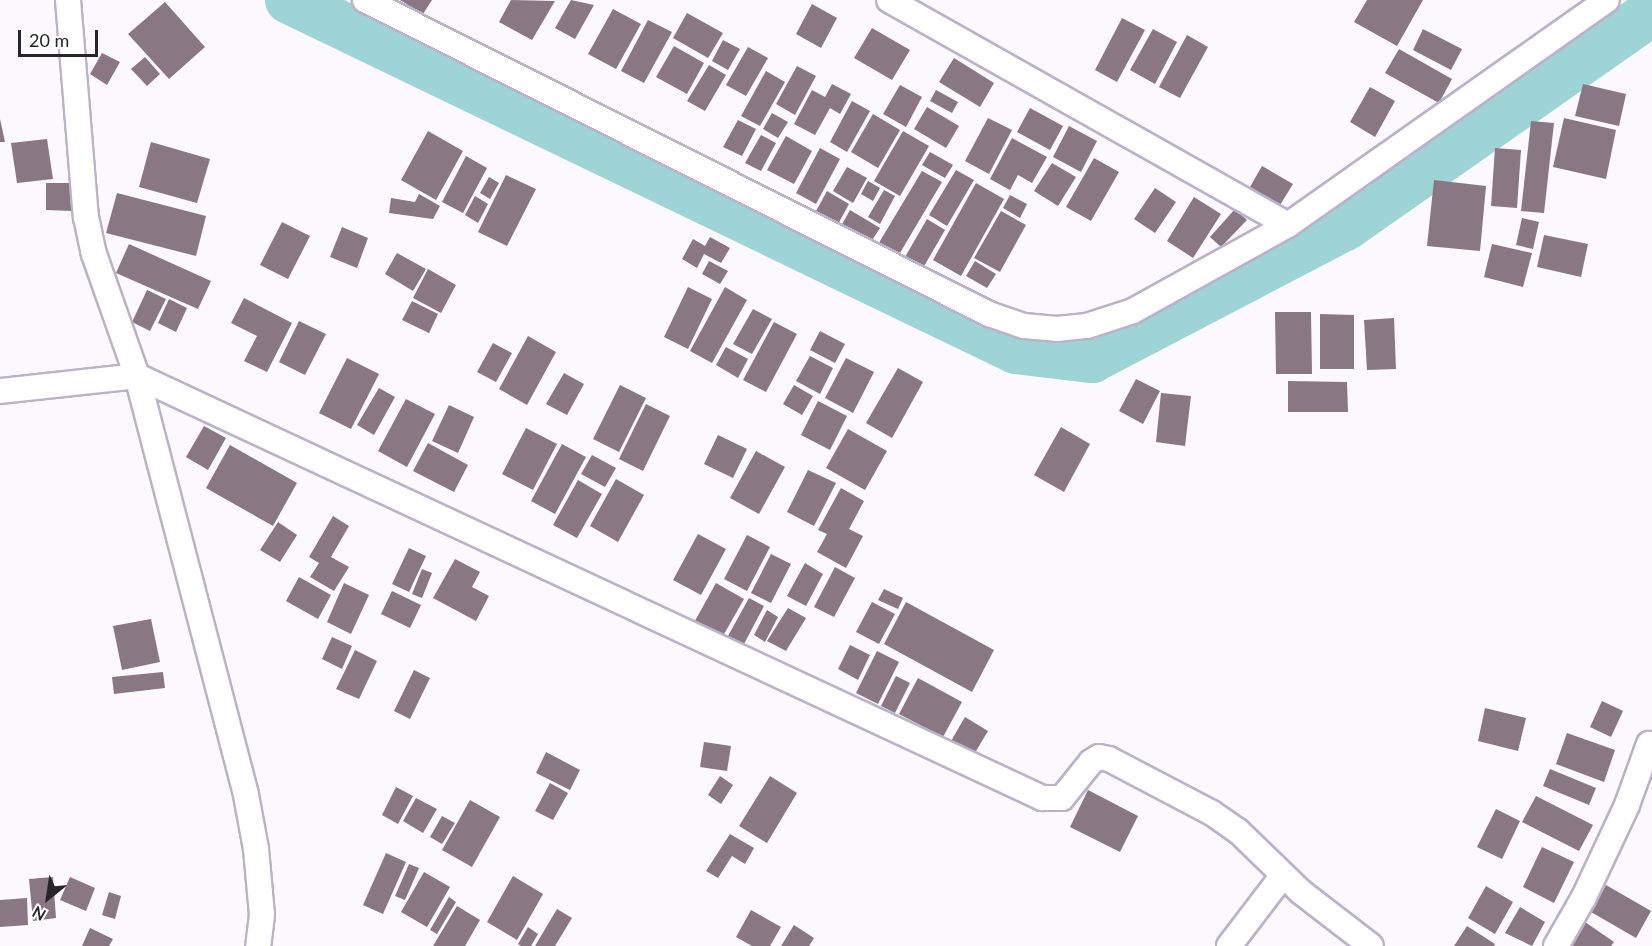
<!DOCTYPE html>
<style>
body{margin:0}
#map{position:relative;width:1652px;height:946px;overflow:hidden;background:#fbf9fe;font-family:Lato,sans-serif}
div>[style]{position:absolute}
.river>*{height:48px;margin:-24px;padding:0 24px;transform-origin:24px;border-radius:24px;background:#9ed4d6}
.building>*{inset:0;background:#897784}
.roads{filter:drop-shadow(2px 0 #bab3c7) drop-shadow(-2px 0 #bab3c7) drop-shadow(0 2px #bab3c7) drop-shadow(0 -2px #bab3c7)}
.minor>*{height:24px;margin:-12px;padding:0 12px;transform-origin:12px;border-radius:12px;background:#fff}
span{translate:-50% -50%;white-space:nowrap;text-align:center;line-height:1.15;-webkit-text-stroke:4.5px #fff;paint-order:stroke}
.north{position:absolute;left:18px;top:868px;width:60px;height:60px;-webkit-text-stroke:4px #fff;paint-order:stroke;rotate:210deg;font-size:16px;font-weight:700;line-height:24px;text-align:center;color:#27242c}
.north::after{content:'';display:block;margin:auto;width:21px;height:27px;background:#27242c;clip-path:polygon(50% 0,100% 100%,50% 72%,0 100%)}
.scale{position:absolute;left:18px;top:30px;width:80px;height:27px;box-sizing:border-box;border:3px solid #27242c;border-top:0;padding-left:8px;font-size:18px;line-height:21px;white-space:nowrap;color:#27242c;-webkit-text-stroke:4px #fff;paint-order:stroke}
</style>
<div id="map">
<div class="river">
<i style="left:289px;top:0;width:807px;rotate:25.71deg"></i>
<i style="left:1016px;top:350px;width:77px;rotate:6.8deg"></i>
<i style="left:1092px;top:359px;width:285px;rotate:-27.6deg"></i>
<i style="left:1345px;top:227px;width:375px;rotate:-35deg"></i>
</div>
<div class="building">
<i style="clip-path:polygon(400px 0,432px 0,423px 14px)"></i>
<i style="clip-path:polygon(511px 0,555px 1px,532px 40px,499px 22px)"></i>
<i style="clip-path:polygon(571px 0,594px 5px,575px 39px,555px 28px)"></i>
<i style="clip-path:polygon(1367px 0,1423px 0,1397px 46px,1354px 22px)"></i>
<i style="clip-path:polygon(165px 2px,205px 47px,169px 79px,128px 34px)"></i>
<i style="clip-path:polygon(812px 4px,837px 18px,821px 48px,796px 34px)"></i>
<i style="clip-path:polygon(613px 9px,641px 24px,616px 69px,588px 54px)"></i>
<i style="clip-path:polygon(687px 13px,723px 33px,708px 58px,673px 38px)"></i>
<i style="clip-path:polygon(1122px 18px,1145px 30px,1117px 82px,1095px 70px)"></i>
<i style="clip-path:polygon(648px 20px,672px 32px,644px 83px,621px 71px)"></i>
<i style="clip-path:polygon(872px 28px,910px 50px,892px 80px,854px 58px)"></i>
<i style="clip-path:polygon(1153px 29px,1177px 42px,1155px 84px,1130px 70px)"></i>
<i style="clip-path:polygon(1423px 29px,1462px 49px,1451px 70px,1413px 50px)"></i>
<i style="clip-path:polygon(1187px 35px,1208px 47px,1180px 98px,1159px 87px)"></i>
<i style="clip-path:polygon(723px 40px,740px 49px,728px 70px,712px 61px)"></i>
<i style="clip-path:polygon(674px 46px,704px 63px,687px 94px,656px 77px)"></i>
<i style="clip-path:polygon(748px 47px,768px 58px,746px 96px,726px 85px)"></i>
<i style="clip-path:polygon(1399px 49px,1452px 79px,1439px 103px,1385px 73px)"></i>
<i style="clip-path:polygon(102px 53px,120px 62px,107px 85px,90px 74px)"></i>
<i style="clip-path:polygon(145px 57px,160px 74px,147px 86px,131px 69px)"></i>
<i style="clip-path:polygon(954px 58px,994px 83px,980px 107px,939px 82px)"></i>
<i style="clip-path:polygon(709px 65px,726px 75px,705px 111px,687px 101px)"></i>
<i style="clip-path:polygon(797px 66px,816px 76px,795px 115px,776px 104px)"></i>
<i style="clip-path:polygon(766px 71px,785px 82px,760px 126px,741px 116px)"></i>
<i style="clip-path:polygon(832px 84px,851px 94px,840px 114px,830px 108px,815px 135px,794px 124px,812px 90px,825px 97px)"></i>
<i style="clip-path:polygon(1583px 84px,1626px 94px,1619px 126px,1575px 116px)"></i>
<i style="clip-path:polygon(900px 85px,922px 97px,906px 127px,883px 114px)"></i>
<i style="clip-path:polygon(1370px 87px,1395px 101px,1375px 137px,1350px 122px)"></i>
<i style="clip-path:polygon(936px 90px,958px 102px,952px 113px,930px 101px)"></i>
<i style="clip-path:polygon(852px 101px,870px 111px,847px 152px,830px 142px)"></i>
<i style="clip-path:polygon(927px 107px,959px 126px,946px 148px,914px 129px)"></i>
<i style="clip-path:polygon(1030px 108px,1063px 126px,1050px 150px,1017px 132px)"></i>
<i style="clip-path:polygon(772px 113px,788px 122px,778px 138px,763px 129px)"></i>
<i style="clip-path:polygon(873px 114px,900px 130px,878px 168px,851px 152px)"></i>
<i style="clip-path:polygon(988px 118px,1012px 130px,989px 174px,965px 161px)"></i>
<i style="clip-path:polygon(1564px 118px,1616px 130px,1606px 179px,1553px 167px)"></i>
<i style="clip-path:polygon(0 119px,5px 142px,0 142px)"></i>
<i style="clip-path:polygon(738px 120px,756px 129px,742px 156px,723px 147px)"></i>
<i style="clip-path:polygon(1531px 121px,1554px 123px,1544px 213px,1521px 211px)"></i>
<i style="clip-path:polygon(1069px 126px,1097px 141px,1081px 172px,1053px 157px)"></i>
<i style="clip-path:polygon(428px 131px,463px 151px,436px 200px,401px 180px)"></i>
<i style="clip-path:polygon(903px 131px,929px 146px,900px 196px,874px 181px)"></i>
<i style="clip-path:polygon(761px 135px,776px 143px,761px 171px,745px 163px)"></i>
<i style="clip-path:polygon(786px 136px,812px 151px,794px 184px,767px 170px)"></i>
<i style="clip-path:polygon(1012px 138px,1047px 157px,1032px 183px,1018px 175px,1010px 190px,990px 179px)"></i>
<i style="clip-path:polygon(47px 139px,53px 179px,17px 183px,11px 143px)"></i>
<i style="clip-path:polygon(151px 142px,210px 159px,197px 203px,139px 187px)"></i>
<i style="clip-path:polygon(820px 148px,840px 159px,816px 204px,796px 193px)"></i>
<i style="clip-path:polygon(1495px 148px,1521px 150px,1517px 208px,1491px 206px)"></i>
<i style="clip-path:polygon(930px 152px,953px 165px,945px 178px,922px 165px)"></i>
<i style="clip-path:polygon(466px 156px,487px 168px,463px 213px,442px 202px)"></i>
<i style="clip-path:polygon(1094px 158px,1119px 172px,1091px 221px,1066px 207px)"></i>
<i style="clip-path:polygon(1052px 163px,1076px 177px,1058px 206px,1034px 191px)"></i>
<i style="clip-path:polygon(1262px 166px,1293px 184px,1280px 205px,1250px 187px)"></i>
<i style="clip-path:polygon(847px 167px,867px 178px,853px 203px,833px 191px)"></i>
<i style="clip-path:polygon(956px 170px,974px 180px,947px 226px,929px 215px)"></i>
<i style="clip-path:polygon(922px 171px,942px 182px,897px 258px,877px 246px)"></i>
<i style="clip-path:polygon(506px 175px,536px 189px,507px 246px,478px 232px)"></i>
<i style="clip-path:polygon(489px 177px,499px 183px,490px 199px,480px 193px)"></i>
<i style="clip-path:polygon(1434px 180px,1486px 186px,1480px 251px,1427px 246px)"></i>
<i style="clip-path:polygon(868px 181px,880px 188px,873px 201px,861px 194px)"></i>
<i style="clip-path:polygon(46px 183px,72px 183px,72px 211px,46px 210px)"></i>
<i style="clip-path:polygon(976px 183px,1004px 199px,961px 276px,933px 260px)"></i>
<i style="clip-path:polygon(1155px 188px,1176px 202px,1155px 233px,1134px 219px)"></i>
<i style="clip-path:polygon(884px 190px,895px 196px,880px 224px,868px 217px)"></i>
<i style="clip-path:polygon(827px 191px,849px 204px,837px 226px,815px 213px)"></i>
<i style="clip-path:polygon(117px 193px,206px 216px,196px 256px,106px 233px)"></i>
<i style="clip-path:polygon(419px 194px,440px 206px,433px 219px,389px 213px,391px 198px,415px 202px)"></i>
<i style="clip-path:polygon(1010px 195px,1027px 204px,1020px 218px,1003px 208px)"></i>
<i style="clip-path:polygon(475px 196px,488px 204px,478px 223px,465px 215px)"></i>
<i style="clip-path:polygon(1194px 197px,1221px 214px,1193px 258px,1167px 241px)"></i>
<i style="clip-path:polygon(1235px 209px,1247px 220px,1221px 247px,1210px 237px)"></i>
<i style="clip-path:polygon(850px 210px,880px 228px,869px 245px,840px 228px)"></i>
<i style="clip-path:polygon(1001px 211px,1026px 225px,1000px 272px,974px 258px)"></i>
<i style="clip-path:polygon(1522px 218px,1539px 222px,1533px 249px,1516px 245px)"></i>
<i style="clip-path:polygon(927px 219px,945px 230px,923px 268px,905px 257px)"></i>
<i style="clip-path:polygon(282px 222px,310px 236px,288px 279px,260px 265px)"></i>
<i style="clip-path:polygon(342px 227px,368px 238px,357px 268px,330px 257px)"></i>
<i style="clip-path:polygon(1544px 235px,1588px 244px,1581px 277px,1537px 267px)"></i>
<i style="clip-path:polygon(710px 237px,730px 248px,721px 263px,704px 254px,697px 268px,682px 259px,693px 239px,705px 246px)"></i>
<i style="clip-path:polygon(129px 244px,211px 281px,198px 309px,116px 273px)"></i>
<i style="clip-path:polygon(1492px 244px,1532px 253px,1523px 287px,1484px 277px)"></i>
<i style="clip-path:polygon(397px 253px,426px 269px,413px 291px,385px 274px)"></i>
<i style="clip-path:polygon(709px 261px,728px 271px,720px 284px,702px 274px)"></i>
<i style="clip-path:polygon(975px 261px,996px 274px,987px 288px,966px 276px)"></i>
<i style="clip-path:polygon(428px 269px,456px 285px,441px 313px,413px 298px)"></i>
<i style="clip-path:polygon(688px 287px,712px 299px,688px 349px,664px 337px)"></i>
<i style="clip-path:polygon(725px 287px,747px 300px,712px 363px,690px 351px)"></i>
<i style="clip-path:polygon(147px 290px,166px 299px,150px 331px,132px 322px)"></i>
<i style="clip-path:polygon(244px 298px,292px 323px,267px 372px,244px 361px,257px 336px,231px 323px)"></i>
<i style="clip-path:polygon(169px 299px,187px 308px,176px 332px,158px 323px)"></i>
<i style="clip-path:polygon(412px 301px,438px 314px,429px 333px,402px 320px)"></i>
<i style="clip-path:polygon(753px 309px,772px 319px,752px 354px,733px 344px)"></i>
<i style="clip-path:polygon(1275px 312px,1311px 312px,1312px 374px,1276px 374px)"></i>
<i style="clip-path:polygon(1320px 314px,1354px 315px,1354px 369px,1320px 369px)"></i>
<i style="clip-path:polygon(1394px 318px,1396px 369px,1367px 370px,1364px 320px)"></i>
<i style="clip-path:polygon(299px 321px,326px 334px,305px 375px,279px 362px)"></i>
<i style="clip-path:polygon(774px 322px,797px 334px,766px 392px,743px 380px)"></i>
<i style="clip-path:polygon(820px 331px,845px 344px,835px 363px,810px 350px)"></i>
<i style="clip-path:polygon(528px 336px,556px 352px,527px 405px,499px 389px)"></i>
<i style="clip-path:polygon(493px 343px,512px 353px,496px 382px,477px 372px)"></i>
<i style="clip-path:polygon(726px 347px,748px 359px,738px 378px,716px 365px)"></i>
<i style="clip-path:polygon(810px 356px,833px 368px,820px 394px,796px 381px)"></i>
<i style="clip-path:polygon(347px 358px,379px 374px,351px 429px,319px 413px)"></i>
<i style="clip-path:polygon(846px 358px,874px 372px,853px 413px,825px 398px)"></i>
<i style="clip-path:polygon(898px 368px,923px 382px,892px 438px,866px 423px)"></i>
<i style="clip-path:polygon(564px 373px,584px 384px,567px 415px,546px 404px)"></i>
<i style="clip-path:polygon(1136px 379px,1160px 391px,1143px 424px,1119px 411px)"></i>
<i style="clip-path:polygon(1288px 381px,1347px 382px,1348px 412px,1288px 412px)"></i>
<i style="clip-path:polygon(620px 385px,646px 398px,619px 452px,593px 439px)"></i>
<i style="clip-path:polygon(794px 385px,813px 396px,802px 415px,783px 404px)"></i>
<i style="clip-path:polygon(379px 388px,395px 397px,374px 435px,357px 425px)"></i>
<i style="clip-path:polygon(1161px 393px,1191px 396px,1185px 446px,1156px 442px)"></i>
<i style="clip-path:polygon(406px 399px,435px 414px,407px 467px,378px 451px)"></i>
<i style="clip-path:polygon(818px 401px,847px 416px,830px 450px,801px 435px)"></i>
<i style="clip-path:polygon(646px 404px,670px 416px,643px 471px,619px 459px)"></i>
<i style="clip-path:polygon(449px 405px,474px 417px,458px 453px,432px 441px)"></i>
<i style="clip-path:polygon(204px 426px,226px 438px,208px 470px,186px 457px)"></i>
<i style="clip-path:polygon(1061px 427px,1090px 444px,1064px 492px,1034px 475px)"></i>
<i style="clip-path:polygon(526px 428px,557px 444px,533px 490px,502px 474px)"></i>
<i style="clip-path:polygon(848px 429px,887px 451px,865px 490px,826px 468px)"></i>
<i style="clip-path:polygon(718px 435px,747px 449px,733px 478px,704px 464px)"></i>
<i style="clip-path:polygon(428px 443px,468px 465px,454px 492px,413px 471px)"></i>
<i style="clip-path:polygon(562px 444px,586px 457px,555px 514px,531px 501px)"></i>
<i style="clip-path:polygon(230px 445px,297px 483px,273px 526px,206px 488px)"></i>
<i style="clip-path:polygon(756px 451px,785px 467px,759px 514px,730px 498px)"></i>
<i style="clip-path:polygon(592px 455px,616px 468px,605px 487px,581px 474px)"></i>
<i style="clip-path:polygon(808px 470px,836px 483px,814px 526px,787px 512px)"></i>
<i style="clip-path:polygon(616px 479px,644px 495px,618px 542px,590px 526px)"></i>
<i style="clip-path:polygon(578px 480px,602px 494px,577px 538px,553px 525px)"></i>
<i style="clip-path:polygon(841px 488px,864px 501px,849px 529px,863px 536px,846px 568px,817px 552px,827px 534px,818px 530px)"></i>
<i style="clip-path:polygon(333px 516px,349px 526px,331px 557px,349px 567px,334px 591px,310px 577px,319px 563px,309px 557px)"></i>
<i style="clip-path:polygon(278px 522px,297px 535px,280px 562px,260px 550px)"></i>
<i style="clip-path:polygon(698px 534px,726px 549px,701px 595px,673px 580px)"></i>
<i style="clip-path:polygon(747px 535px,770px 547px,747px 591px,724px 579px)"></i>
<i style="clip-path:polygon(409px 548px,426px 556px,409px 592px,392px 584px)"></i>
<i style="clip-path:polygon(771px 554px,791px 564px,771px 603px,751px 593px)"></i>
<i style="clip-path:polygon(455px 559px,480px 572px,472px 587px,489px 596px,476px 621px,433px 598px)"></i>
<i style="clip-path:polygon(805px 563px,823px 574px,806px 606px,787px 596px)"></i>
<i style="clip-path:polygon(835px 567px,855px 578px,834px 617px,814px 607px)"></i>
<i style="clip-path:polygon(422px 569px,432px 573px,422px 598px,412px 594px)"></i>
<i style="clip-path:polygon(299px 577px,331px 595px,318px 619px,286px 601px)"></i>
<i style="clip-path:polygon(344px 583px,369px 595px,351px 634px,327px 622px)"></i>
<i style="clip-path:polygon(716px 583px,744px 599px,719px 643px,691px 628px)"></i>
<i style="clip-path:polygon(884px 589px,903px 598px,898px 609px,878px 600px)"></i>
<i style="clip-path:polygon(392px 591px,421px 605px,410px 628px,381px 614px)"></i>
<i style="clip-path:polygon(749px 598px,764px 606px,744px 644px,728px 636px)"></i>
<i style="clip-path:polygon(872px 602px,895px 614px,879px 644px,856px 632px)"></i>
<i style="clip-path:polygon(906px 602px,994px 650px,972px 692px,884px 644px)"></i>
<i style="clip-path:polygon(788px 608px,806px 618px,786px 651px,767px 641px)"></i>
<i style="clip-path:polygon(767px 610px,778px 617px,765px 642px,754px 635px)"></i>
<i style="clip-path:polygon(151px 619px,160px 662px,122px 670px,113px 626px)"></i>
<i style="clip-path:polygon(332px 637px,352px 646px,342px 669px,322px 659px)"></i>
<i style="clip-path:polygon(850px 645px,870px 655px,858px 680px,838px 669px)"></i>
<i style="clip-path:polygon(355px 650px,377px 661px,359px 699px,336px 689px)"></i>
<i style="clip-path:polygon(877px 651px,899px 662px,878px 704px,856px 693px)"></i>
<i style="clip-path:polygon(414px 670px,430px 678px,410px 719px,394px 711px)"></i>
<i style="clip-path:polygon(163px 672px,165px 688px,114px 694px,112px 677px)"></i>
<i style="clip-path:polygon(896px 676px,910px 683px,895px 713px,881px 706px)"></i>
<i style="clip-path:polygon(918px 678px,962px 702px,943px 737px,899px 714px)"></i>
<i style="clip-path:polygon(1602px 701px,1623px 711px,1611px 737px,1590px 727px)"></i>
<i style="clip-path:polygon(1485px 708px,1526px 718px,1518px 751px,1478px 741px)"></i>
<i style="clip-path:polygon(965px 717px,988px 731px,970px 761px,947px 748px)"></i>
<i style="clip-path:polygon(1567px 733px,1615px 750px,1604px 782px,1556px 764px)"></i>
<i style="clip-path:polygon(704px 742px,731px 746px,727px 771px,700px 767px)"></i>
<i style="clip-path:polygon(546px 752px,580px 770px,570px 790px,536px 773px)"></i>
<i style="clip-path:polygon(1550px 769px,1596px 788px,1589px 805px,1543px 786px)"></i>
<i style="clip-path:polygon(720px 776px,733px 785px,721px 804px,708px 795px)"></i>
<i style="clip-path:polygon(770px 776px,797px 793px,767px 843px,739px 826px)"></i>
<i style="clip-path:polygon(550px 783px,568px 793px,553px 820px,535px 811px)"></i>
<i style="clip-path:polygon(396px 787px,413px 796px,398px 824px,382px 815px)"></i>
<i style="clip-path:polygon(1088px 790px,1138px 816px,1120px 852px,1070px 827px)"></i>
<i style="clip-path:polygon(1536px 796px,1593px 825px,1579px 851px,1522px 822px)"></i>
<i style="clip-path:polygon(416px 798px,437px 809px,423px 833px,403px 821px)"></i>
<i style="clip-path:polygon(470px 800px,500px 817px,472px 867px,442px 850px)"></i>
<i style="clip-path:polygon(1496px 809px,1520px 821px,1502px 859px,1477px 847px)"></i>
<i style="clip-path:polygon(442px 816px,455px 823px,442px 844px,430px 837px)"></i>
<i style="clip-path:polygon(730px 834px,754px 848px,745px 864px,732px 856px,718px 878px,706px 871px)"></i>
<i style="clip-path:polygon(1542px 847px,1574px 862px,1554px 903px,1523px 887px)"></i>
<i style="clip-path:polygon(386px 853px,406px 862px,383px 914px,363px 905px)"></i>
<i style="clip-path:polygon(409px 864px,419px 868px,405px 900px,395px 896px)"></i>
<i style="clip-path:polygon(424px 872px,450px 887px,427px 927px,401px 912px)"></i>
<i style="clip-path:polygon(513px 876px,543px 894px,517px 940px,487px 922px)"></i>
<i style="clip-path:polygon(53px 877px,56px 918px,33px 921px,29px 879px)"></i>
<i style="clip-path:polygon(70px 877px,95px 888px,86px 911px,60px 900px)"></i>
<i style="clip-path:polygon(1606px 885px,1651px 911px,1636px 938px,1591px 912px)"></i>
<i style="clip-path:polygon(1486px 886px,1513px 902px,1495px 934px,1468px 918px)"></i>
<i style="clip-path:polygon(109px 892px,121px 896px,115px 919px,102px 915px)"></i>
<i style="clip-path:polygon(449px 897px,456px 902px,437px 934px,430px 930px)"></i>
<i style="clip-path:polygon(27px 898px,28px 925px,0 927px,0 900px)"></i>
<i style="clip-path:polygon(457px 906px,480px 920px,465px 946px,433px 946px)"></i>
<i style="clip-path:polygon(1520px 907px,1545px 922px,1532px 946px,1505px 933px)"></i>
<i style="clip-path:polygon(557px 909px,572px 918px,555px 946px,535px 946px)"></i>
<i style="clip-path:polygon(751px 910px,781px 927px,770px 946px,752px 946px,736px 937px)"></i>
<i style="clip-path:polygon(1585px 922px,1614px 942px,1611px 946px,1568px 946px)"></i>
<i style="clip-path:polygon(794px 925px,814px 938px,809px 946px,781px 946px)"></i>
<i style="clip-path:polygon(1467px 926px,1495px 944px,1494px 946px,1454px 946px)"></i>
<i style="clip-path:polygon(528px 927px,538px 934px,531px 946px,521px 946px,518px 944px)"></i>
<i style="clip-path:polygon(90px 928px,113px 939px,109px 946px,82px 946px)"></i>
</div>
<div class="roads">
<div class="minor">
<i style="left:68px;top:0;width:218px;rotate:85.3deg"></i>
<i style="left:86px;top:217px;width:38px;rotate:78deg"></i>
<i style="left:94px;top:254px;width:129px;rotate:70.6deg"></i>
<i style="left:137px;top:376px;width:433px;rotate:75.4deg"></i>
<i style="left:246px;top:795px;width:55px;rotate:79.5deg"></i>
<i style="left:256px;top:849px;width:66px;rotate:84.8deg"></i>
<i style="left:262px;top:915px;width:31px;rotate:97deg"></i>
<i style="left:365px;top:0;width:699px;rotate:26.71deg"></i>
<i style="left:989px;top:314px;width:37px;rotate:19deg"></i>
<i style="left:1024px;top:326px;width:33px;rotate:5deg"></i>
<i style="left:1057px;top:329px;width:30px;rotate:-6deg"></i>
<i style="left:1087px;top:326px;width:48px;rotate:-18.1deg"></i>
<i style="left:1133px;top:311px;width:177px;rotate:-29deg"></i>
<i style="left:1288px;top:225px;width:390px;rotate:-35.2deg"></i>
<i style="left:889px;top:0;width:458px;rotate:29.4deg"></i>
<i style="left:0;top:391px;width:138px;rotate:-6.2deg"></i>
<i style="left:137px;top:376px;width:999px;rotate:25deg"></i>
<i style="left:1042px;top:798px;width:20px"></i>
<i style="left:1062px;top:798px;width:46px;rotate:-51.1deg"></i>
<i style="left:1091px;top:762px;width:9px;rotate:-32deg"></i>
<i style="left:1099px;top:757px;width:10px;rotate:11deg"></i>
<i style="left:1109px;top:759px;width:116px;rotate:27.7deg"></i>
<i style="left:1212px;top:813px;width:32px;rotate:35deg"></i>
<i style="left:1238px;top:831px;width:88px;rotate:44.1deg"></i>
<i style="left:1301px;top:892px;width:88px;rotate:37.6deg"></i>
<i style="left:1229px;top:946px;width:89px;rotate:-52.7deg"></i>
<i style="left:1556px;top:946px;width:56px;rotate:-60.3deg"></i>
<i style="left:1584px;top:897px;width:102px;rotate:-64.9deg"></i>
<i style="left:1627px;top:805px;width:65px;rotate:-70.2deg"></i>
</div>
</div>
<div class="north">N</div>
<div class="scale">20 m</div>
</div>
